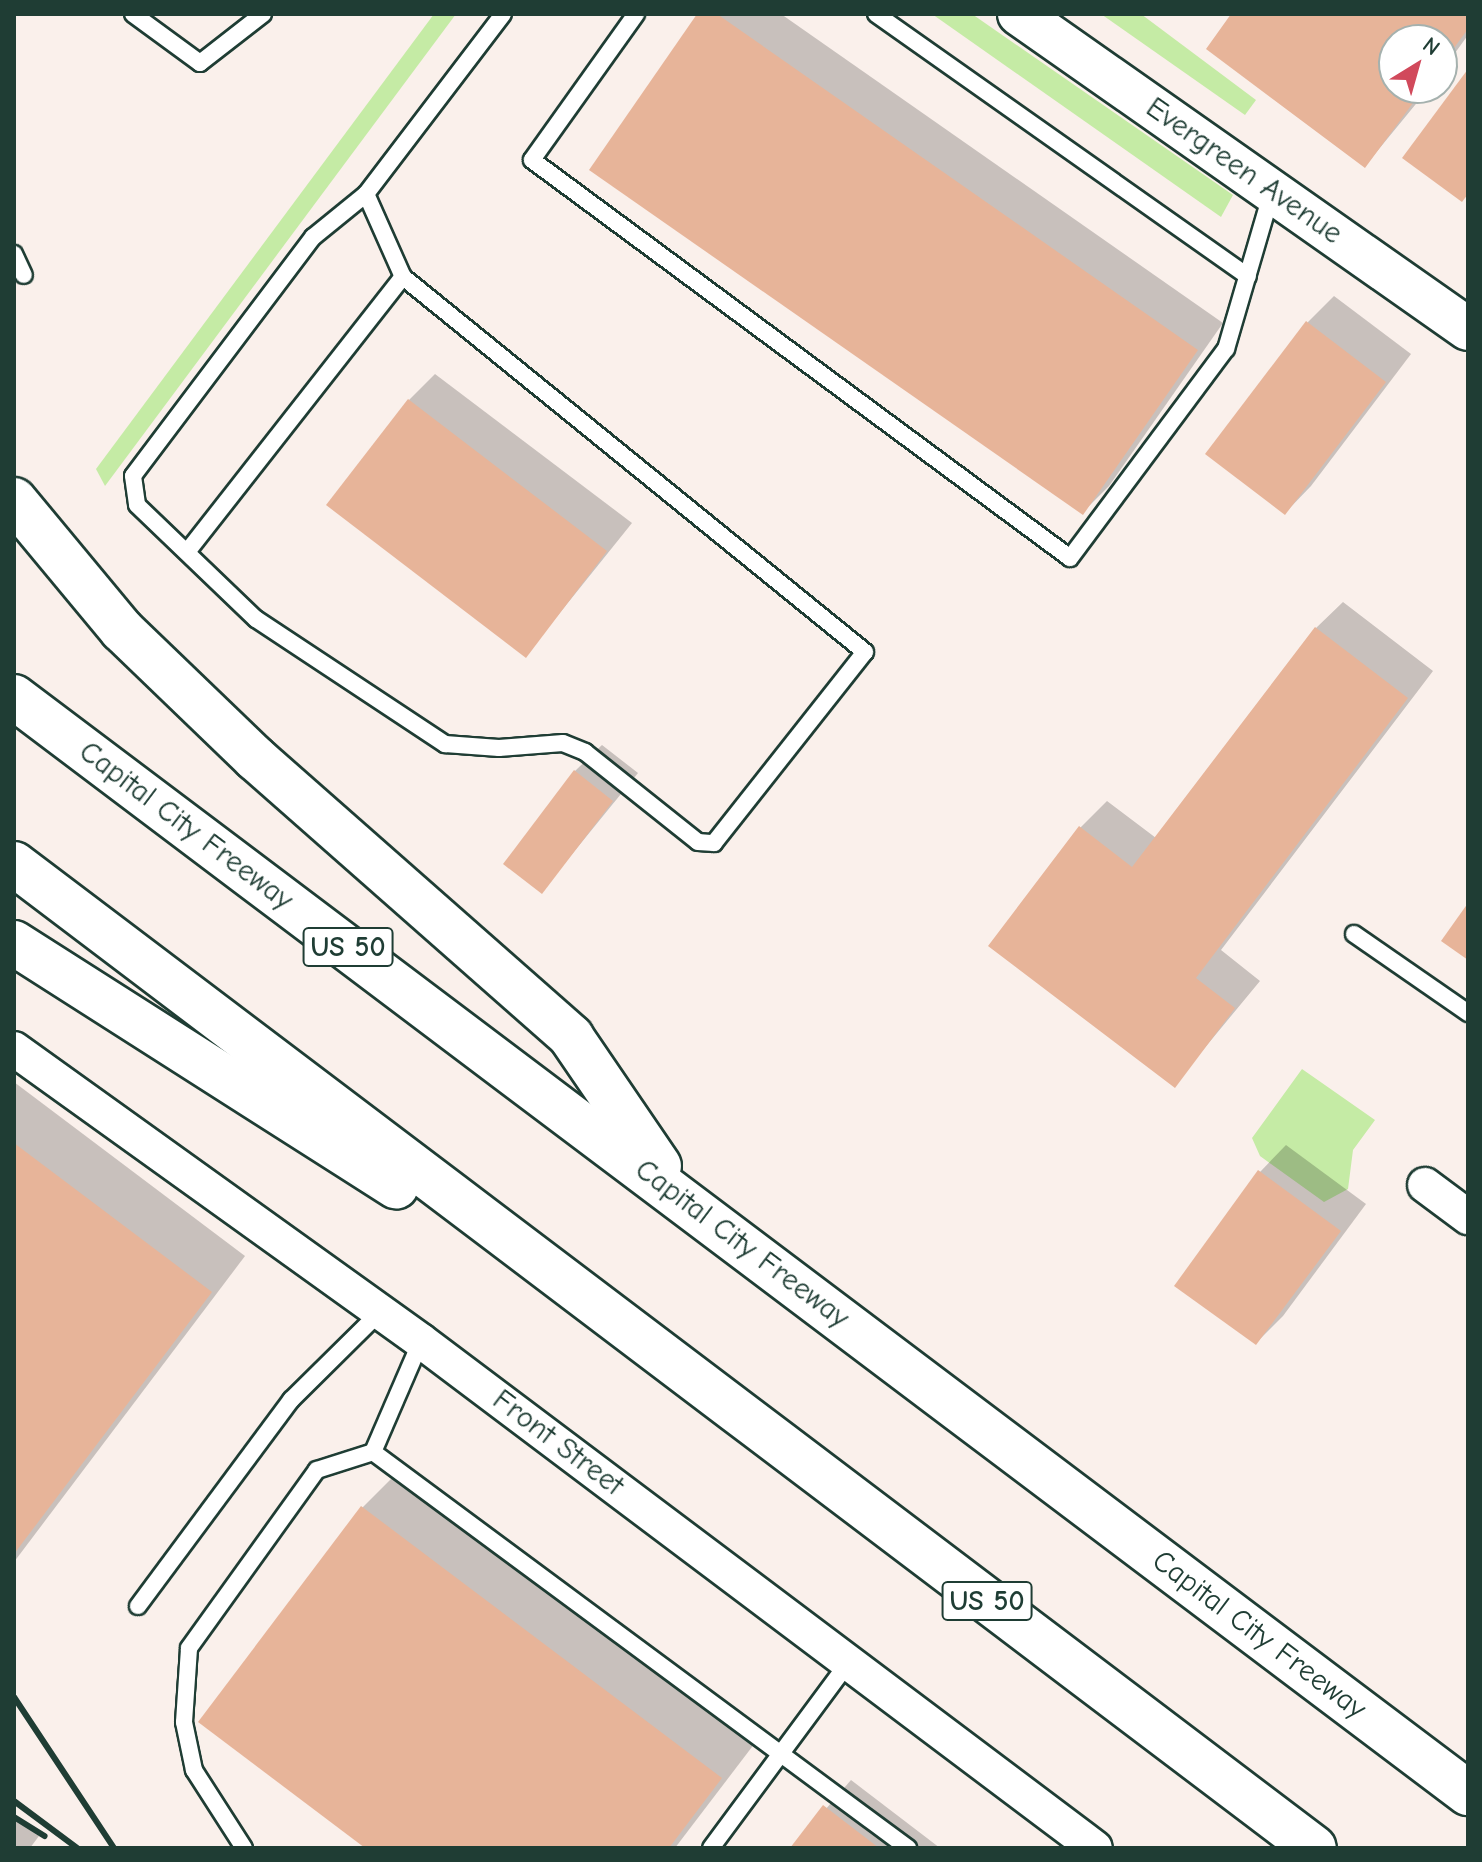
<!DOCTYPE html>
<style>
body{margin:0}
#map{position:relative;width:1482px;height:1862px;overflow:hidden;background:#faf0eb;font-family:"Comic Neue",sans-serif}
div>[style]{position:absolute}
.green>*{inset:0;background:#c5eba5}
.shadow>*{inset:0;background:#0003}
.building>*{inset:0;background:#e7b499}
.roads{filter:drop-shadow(2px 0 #1f3d34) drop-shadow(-2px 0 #1f3d34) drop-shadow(0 2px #1f3d34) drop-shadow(0 -2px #1f3d34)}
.service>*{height:16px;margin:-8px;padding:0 8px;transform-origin:8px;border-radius:8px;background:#fff}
.minor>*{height:34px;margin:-17px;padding:0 17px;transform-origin:17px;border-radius:17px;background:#fff}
.tertiary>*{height:42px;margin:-21px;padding:0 21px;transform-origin:21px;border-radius:21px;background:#fff}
.motorway>*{height:44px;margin:-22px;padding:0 22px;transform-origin:22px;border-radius:22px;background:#fff}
.rail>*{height:6px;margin:-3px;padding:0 3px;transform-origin:3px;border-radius:3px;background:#1f3d34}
span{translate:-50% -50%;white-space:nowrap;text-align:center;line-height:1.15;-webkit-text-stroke:6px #fff;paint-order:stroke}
.shield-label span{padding:2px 6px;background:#fff;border:2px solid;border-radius:6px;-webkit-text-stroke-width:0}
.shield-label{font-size:28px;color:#1f3d34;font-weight:700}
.street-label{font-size:30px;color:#1f3d34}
.frame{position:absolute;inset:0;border:16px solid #1f3d34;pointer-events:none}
.north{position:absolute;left:1378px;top:24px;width:80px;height:80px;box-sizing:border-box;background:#fff;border:2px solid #a5b1ae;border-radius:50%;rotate:37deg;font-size:22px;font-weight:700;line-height:32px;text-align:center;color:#1f3d34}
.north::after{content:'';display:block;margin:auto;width:28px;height:36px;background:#d1495b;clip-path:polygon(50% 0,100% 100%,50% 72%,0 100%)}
</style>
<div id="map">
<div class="green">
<i style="clip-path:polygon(434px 14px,456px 14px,105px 486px,96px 469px)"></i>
<i style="clip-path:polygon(932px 14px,972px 14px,1233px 195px,1221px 217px)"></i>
<i style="clip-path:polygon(1101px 14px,1141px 14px,1256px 100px,1245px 115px)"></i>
<i style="clip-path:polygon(1302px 1069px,1375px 1120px,1353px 1150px,1348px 1189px,1324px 1202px,1260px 1156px,1252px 1138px)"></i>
</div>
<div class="shadow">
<i style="clip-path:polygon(700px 14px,781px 14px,1223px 323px,1109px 486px,1083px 512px)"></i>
<i style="clip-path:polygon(1234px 14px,1468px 14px,1468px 35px,1442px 71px,1442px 40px,1394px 40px,1394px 88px,1429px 88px,1365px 166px)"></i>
<i style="clip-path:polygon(1334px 296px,1411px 354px,1311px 486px,1285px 513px,1308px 322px)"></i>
<i style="clip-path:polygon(435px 374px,632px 523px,526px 655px,409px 400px)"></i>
<i style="clip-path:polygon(1343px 602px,1433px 671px,1221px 950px,1260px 981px,1174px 1085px,991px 945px,1081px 827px,1107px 801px,1156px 838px,1316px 628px)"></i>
<i style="clip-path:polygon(602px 745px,638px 773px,542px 891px,575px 771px)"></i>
<i style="clip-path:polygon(14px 1082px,245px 1256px,14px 1562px)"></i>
<i style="clip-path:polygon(1286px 1145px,1366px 1204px,1283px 1316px,1256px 1343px,1260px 1172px)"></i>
<i style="clip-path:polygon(397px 1473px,755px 1743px,675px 1848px,369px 1848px,362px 1508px)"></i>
<i style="clip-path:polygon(851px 1780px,940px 1848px,792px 1848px)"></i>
<i style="clip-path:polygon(14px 1816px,39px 1836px,30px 1848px,14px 1848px)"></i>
</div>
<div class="building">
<i style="clip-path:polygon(697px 14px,717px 14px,1198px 350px,1083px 515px,589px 170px)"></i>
<i style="clip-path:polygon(1231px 14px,1468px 14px,1468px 29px,1442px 64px,1442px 40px,1394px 40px,1394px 88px,1424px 88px,1365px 168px,1206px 49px)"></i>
<i style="clip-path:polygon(1468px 69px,1468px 194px,1462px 202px,1402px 158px)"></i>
<i style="clip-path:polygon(1306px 321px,1386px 382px,1285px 515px,1205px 454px)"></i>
<i style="clip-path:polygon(408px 399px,607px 551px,526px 658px,326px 505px)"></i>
<i style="clip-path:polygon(1315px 627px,1408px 698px,1196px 978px,1235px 1008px,1175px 1088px,988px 946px,1079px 826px,1132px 867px)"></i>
<i style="clip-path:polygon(574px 770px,613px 801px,542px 894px,503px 864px)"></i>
<i style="clip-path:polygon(1468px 903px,1468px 960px,1441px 941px)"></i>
<i style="clip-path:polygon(14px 1143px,212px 1292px,14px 1554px)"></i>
<i style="clip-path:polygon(1258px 1170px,1341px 1231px,1256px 1345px,1174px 1286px)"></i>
<i style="clip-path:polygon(361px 1506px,722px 1778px,669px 1848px,365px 1848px,198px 1722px)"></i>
<i style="clip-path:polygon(823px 1805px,879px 1848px,790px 1848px)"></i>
</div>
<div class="roads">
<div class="service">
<i style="left:133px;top:14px;width:83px;rotate:36.2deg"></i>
<i style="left:200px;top:63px;width:80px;rotate:-37.9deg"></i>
<i style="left:636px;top:14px;width:179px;rotate:125.5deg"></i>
<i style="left:532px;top:160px;width:669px;rotate:36.49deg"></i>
<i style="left:1070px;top:558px;width:261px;rotate:-53.3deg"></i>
<i style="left:1226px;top:349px;width:160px;rotate:-73.7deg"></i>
<i style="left:876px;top:14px;width:455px;rotate:35.2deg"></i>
<i style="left:366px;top:194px;width:68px;rotate:140.9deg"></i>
<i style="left:313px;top:237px;width:299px;rotate:127deg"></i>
<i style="left:133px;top:476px;width:29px;rotate:82deg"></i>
<i style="left:137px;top:505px;width:165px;rotate:43.8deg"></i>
<i style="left:256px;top:619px;width:227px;rotate:33.5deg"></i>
<i style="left:445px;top:744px;width:54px;rotate:4.2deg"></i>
<i style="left:499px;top:748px;width:64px;rotate:-4.5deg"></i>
<i style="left:563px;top:743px;width:24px;rotate:22deg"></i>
<i style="left:585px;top:752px;width:144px;rotate:38.5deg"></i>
<i style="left:698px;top:842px;width:16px;rotate:4deg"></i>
<i style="left:714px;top:843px;width:243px;rotate:-51.7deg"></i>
<i style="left:865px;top:652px;width:595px;rotate:-140.93deg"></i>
<i style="left:403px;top:277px;width:91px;rotate:-114deg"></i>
<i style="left:366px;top:194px;width:226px;rotate:-52.7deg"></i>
<i style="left:14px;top:254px;width:23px;rotate:65deg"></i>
<i style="left:187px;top:552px;width:350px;rotate:-51.9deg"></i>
<i style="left:1354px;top:934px;width:139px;rotate:34.7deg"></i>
<i style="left:373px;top:1452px;width:121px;rotate:-66.6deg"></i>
<i style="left:138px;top:1606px;width:257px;rotate:-53.4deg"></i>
<i style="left:291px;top:1400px;width:125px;rotate:-44.7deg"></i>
<i style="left:244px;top:1848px;width:93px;rotate:-122.7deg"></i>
<i style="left:194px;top:1770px;width:49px;rotate:-101.8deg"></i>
<i style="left:184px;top:1722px;width:74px;rotate:-86.1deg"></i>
<i style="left:189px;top:1648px;width:219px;rotate:-54.3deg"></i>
<i style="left:317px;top:1470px;width:59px;rotate:-17.8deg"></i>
<i style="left:373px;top:1452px;width:666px;rotate:36.51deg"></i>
<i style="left:711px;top:1848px;width:234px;rotate:-53.5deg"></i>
</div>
<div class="minor">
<i style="left:14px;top:1049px;width:501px;rotate:35.66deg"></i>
<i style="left:421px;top:1341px;width:843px;rotate:36.95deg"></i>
<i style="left:1425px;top:1185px;width:54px;rotate:36.7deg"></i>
</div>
<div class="tertiary">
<i style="left:1019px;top:14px;width:548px;rotate:35.05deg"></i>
</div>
<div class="motorway">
<i style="left:14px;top:500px;width:169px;rotate:50.3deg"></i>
<i style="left:122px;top:630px;width:185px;rotate:43.9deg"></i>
<i style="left:255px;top:758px;width:422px;rotate:41.4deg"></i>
<i style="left:571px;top:1037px;width:156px;rotate:55.7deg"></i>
<i style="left:14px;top:697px;width:1821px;rotate:37.01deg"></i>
<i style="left:14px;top:864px;width:1630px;rotate:37.12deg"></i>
<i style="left:14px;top:943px;width:453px;rotate:32.5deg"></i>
</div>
</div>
<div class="rail">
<i style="left:14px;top:1697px;width:181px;rotate:56.5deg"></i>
<i style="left:14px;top:1801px;width:79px;rotate:36.7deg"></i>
<i style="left:14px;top:1817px;width:36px;rotate:32deg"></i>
</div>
<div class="shield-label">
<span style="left:348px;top:947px">US 50</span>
<span style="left:987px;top:1601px">US 50</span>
</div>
<div class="street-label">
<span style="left:1244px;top:171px;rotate:35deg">Evergreen Avenue</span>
<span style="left:186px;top:826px;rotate:37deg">Capital City Freeway</span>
<span style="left:742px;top:1244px;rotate:37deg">Capital City Freeway</span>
<span style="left:558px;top:1443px;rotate:37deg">Front Street</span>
<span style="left:1259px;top:1635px;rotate:37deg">Capital City Freeway</span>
</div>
<div class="frame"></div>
<div class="north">N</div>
</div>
